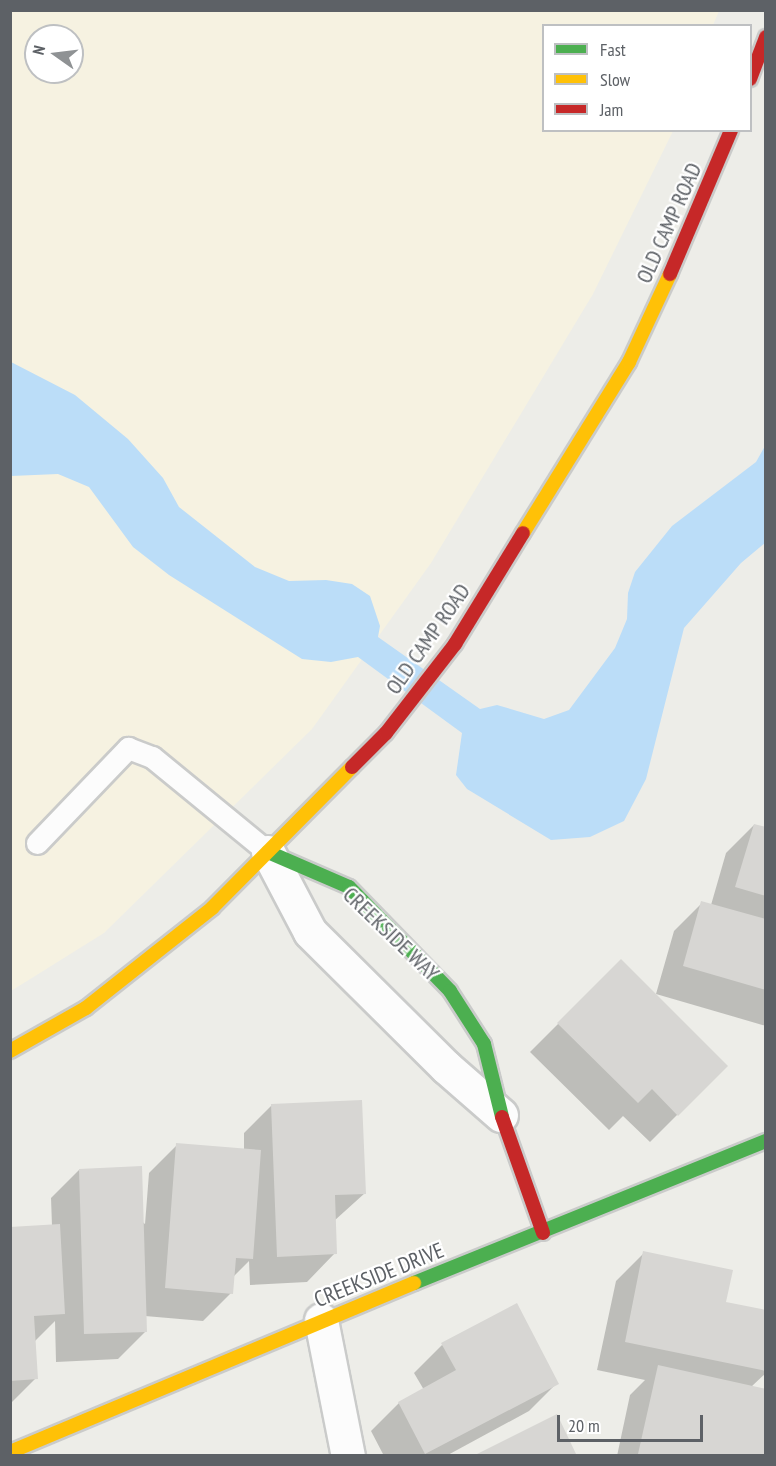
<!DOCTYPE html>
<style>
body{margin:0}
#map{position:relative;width:776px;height:1466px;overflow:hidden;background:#edede8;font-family:"PT Sans Narrow",sans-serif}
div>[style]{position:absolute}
.commercial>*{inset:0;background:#f6f2e1}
.water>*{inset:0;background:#bbddf8}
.shadow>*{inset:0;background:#0003}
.building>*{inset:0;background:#d7d6d3}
.roads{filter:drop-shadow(2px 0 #cacbca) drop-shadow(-2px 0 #cacbca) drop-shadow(0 2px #cacbca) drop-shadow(0 -2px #cacbca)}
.lane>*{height:21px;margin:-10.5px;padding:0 10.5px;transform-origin:10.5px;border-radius:10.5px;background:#fcfcfc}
.street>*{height:33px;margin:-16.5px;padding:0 16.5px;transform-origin:16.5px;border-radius:16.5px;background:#fcfcfc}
.fast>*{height:14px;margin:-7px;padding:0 7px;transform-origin:7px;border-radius:7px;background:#4caf50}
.slow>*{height:14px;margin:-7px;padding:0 7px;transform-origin:7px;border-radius:7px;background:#ffc107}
.jam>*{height:14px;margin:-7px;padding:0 7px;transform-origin:7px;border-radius:7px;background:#c62828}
span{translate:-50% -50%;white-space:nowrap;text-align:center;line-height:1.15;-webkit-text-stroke:4.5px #fff;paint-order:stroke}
.street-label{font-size:22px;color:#5d6166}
.frame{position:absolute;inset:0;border:12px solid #5d6166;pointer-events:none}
.legend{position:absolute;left:542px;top:24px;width:210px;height:108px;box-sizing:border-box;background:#fff;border:2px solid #bec0c2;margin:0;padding:8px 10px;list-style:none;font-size:18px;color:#5d6166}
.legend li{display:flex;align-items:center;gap:12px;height:30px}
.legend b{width:30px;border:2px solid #bec0c2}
.north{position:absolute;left:24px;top:24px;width:60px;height:60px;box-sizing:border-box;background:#fff;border:2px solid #bec0c2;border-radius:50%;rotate:284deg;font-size:16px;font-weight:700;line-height:24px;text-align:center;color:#5d6166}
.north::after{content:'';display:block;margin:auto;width:21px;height:27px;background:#8f9294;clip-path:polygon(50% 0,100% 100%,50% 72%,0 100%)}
.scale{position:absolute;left:557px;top:1415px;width:146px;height:27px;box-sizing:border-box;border:3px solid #5d6166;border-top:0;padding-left:8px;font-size:18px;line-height:21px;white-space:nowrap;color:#5d6166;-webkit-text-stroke:4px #fff;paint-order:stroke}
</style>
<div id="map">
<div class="commercial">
<i style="clip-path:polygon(evenodd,11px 11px,719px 11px,713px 25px,544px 26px,544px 130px,673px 131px,593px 294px,431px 563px,312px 729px,104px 933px,11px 991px,11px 11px,36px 36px,72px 36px,72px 72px,36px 72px,36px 36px)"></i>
</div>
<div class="water">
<i style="clip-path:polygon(11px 362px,75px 395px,128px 439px,163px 478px,179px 507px,255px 567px,289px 581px,326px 580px,352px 584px,370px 596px,380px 626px,378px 637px,480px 709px,497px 705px,544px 719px,569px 710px,615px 648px,627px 619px,628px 593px,635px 572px,672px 526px,756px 462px,765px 446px,765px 543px,741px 563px,684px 628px,646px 779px,624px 821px,590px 837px,551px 840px,467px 789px,456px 775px,462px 733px,358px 657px,331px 662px,302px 659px,169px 575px,133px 547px,89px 487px,58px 474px,11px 476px)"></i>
</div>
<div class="shadow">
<i style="clip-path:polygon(754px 825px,766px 829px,766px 1026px,656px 994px,674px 931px,702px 903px,711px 905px,726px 853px)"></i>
<i style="clip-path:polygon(621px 961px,726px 1066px,650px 1142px,623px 1116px,609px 1130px,530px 1052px)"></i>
<i style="clip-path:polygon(272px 1105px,365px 1193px,334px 1221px,335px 1253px,307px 1282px,250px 1285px,249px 1261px,233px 1277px,231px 1293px,203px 1321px,145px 1316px,146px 1331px,118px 1359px,56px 1362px,55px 1321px,35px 1341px,36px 1378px,10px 1404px,10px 1228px,52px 1226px,51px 1198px,79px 1170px,145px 1224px,149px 1173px,177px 1145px,244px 1150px,244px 1133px)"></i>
<i style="clip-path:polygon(644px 1253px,725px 1303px,766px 1311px,766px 1373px,751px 1387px,766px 1456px,617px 1456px,630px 1395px,645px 1380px,597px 1370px,616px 1281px)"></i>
<i style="clip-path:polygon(442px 1345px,557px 1383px,529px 1411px,446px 1456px,384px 1456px,371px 1431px,399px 1403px,424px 1390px,414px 1373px)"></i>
</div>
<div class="building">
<i style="clip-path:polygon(754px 824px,766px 827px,766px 896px,735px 887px)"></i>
<i style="clip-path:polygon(701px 901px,766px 919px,766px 990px,683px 966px)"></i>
<i style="clip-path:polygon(621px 959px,728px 1066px,678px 1116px,652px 1089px,638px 1103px,557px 1023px)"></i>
<i style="clip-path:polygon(362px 1100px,366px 1194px,335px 1195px,337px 1254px,277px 1257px,271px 1104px)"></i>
<i style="clip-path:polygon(176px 1143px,261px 1150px,253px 1259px,236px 1258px,233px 1294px,165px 1288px)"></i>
<i style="clip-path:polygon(142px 1166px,147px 1332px,84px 1334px,79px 1169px)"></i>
<i style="clip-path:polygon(60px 1224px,65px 1314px,34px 1316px,38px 1379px,10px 1381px,10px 1227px)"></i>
<i style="clip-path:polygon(643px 1251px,733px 1270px,726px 1302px,766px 1310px,766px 1371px,625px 1342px)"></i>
<i style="clip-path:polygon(517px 1303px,559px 1384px,425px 1454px,398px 1402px,456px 1370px,441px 1343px)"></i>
<i style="clip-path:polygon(658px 1365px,766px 1389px,766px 1456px,638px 1454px)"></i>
<i style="clip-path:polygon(557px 1414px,577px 1456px,473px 1456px)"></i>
</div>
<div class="roads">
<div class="lane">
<i style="left:37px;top:843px;width:132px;rotate:-46.2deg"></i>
<i style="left:128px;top:748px;width:26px;rotate:21deg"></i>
<i style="left:152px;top:757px;width:150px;rotate:39.3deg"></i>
</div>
<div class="street">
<i style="left:268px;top:852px;width:90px;rotate:62.3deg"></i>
<i style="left:310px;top:932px;width:192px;rotate:44.8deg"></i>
<i style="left:446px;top:1067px;width:73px;rotate:41.1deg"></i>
<i style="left:321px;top:1320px;width:139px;rotate:78.8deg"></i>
</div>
<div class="fast">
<i style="left:268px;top:852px;width:88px;rotate:23.4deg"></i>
<i style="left:349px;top:887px;width:145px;rotate:45.8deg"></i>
<i style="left:450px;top:991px;width:63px;rotate:57.3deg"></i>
<i style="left:484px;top:1044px;width:75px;rotate:76.1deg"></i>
<i style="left:414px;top:1283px;width:380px;rotate:-22deg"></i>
</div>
<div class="slow">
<i style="left:523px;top:533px;width:201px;rotate:-58.2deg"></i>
<i style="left:629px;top:362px;width:97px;rotate:-65deg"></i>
<i style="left:10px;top:1051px;width:87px;rotate:-29.5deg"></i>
<i style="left:86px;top:1008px;width:161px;rotate:-38.4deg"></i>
<i style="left:212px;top:908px;width:199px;rotate:-45.2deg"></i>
<i style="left:10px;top:1452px;width:438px;rotate:-22.7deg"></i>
</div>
<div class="jam">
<i style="left:750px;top:79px;width:45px;rotate:-69.1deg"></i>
<i style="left:670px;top:274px;width:156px;rotate:-67deg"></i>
<i style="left:352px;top:767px;width:48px;rotate:-45deg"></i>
<i style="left:386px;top:733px;width:113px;rotate:-52.2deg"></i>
<i style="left:455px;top:644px;width:130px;rotate:-58.5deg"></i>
<i style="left:502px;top:1117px;width:123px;rotate:70.5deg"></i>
</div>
</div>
<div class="street-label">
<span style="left:669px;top:223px;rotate:-66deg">OLD CAMP ROAD</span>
<span style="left:428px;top:639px;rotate:-55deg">OLD CAMP ROAD</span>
<span style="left:391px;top:934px;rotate:44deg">CREEKSIDE WAY</span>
<span style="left:379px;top:1275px;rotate:-22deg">CREEKSIDE DRIVE</span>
</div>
<div class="frame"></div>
<ul class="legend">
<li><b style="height:8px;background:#4caf50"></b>Fast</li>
<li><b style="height:8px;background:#ffc107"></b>Slow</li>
<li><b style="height:8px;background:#c62828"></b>Jam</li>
</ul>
<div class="north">N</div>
<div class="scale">20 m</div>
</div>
